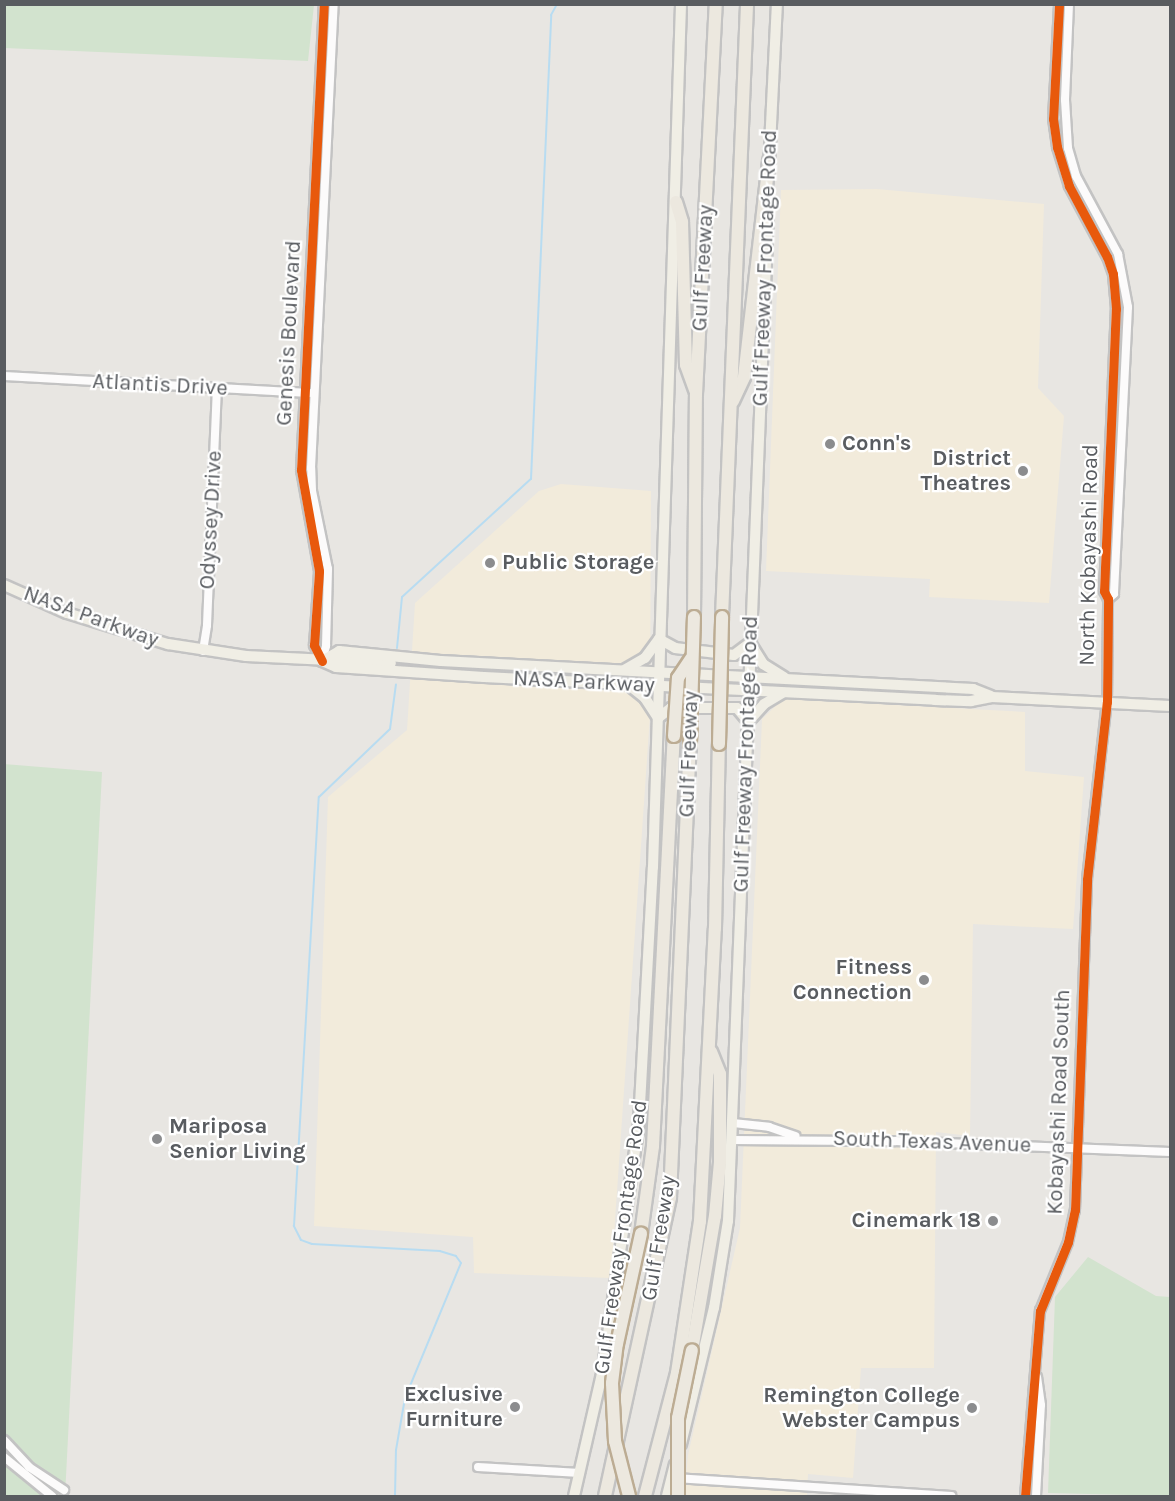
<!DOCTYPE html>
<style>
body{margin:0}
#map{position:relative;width:1175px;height:1501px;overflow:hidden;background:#e8e6e2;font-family:Karla,sans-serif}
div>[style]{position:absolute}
.commercial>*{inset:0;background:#f2ebdb}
.green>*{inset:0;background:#d2e3ce}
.stream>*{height:2px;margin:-1px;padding:0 1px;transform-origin:1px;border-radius:1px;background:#b8dcf1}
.roads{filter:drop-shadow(2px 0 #c3c3c3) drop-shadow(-2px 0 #c3c3c3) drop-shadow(0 2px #c3c3c3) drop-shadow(0 -2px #c3c3c3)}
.minor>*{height:8px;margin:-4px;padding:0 4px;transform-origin:4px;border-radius:4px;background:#fcfbfb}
.major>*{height:10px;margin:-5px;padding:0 5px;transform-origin:5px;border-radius:5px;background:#f0eee5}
.highway>*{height:12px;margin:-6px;padding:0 6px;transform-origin:6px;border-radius:6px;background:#ece8df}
.bridges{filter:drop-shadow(2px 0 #bcac93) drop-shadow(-2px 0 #bcac93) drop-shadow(0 2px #bcac93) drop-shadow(0 -2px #bcac93)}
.highway-bridge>*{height:12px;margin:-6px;padding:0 6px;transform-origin:6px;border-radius:6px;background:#ece8df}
.cycleway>*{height:9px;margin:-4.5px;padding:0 4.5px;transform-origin:4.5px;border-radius:4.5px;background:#e8590c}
.dots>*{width:16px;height:16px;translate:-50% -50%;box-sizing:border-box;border:3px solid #fff;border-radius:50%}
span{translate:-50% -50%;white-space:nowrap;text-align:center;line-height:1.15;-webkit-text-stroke:4.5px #fff;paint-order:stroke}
.street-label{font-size:22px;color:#595c60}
.poi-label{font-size:22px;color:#595c60;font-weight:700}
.left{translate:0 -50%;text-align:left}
.right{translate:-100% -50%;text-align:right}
.frame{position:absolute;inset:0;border:6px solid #595c60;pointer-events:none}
</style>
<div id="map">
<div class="commercial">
<i style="clip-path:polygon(877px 189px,1044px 204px,1038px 388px,1064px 416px,1049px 603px,929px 597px,930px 579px,766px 571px,781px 190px)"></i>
<i style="clip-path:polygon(561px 484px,651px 491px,650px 716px,611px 1278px,474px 1273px,473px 1237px,314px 1226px,328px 797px,407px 730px,415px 603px,539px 491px)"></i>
<i style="clip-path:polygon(783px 699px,1025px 712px,1025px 771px,1084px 777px,1073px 929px,973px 924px,970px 1136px,936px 1132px,934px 1368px,861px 1368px,853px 1478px,808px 1474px,807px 1496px,687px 1496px,685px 1487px,688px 1455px,740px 1228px,762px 719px)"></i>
</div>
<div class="green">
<i style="clip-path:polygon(5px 4px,314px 4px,314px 5px,308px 61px,5px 48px)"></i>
<i style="clip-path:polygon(4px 764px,102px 772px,65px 1496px,5px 1496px)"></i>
<i style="clip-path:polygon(1088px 1257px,1156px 1296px,1170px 1297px,1170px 1496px,1048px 1493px,1055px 1297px)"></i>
</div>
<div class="stream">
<i style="left:397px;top:648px;width:51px;rotate:-84.4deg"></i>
<i style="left:402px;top:597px;width:175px;rotate:-42.5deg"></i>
<i style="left:531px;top:479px;width:464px;rotate:-87.5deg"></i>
<i style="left:551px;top:15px;width:13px;rotate:-61deg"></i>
<i style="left:395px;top:1496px;width:46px;rotate:-88.8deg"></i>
<i style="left:396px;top:1450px;width:53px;rotate:-80.2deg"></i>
<i style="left:405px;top:1398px;width:146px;rotate:-67.5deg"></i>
<i style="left:461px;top:1263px;width:9px;rotate:-126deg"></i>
<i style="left:456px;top:1256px;width:17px;rotate:-163deg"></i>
<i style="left:440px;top:1251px;width:128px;rotate:-176.9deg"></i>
<i style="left:312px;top:1244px;width:12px;rotate:-160deg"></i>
<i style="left:301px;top:1240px;width:16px;rotate:-117deg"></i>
<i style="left:294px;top:1226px;width:430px;rotate:-86.7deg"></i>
<i style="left:319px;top:797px;width:98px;rotate:-43.8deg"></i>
<i style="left:390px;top:729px;width:45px;rotate:-82.4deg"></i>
</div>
<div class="roads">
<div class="minor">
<i style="left:1069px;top:4px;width:96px;rotate:92.4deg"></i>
<i style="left:1065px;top:100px;width:48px;rotate:86.4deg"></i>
<i style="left:1068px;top:148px;width:29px;rotate:74deg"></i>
<i style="left:1076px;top:176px;width:89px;rotate:61.7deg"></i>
<i style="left:1118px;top:254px;width:54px;rotate:79.3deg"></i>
<i style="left:1128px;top:307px;width:287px;rotate:92.8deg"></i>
<i style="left:1114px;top:594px;width:8px;rotate:140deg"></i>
<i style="left:4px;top:376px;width:306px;rotate:3.2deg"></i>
<i style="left:203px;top:651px;width:26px;rotate:-81deg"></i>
<i style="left:207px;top:625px;width:237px;rotate:-87.6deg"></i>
<i style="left:322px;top:661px;width:18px;rotate:-117deg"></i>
<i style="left:314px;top:645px;width:74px;rotate:-86.1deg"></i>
<i style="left:319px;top:571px;width:103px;rotate:-100.1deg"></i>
<i style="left:301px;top:470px;width:467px;rotate:-87.2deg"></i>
<i style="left:322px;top:661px;width:16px;rotate:-75deg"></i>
<i style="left:326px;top:646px;width:77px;rotate:-88.5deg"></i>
<i style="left:328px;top:569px;width:80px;rotate:-101.6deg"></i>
<i style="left:312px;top:491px;width:23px;rotate:-92deg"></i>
<i style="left:311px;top:468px;width:465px;rotate:-87.2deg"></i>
<i style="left:733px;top:1123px;width:36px;rotate:6deg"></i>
<i style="left:769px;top:1127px;width:28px;rotate:19deg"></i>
<i style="left:732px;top:1140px;width:163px;rotate:0.4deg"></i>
<i style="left:895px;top:1141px;width:275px;rotate:2.3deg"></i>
<i style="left:4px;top:1440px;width:37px;rotate:47deg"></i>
<i style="left:29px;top:1467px;width:42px;rotate:33.3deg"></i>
<i style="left:4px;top:1457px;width:62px;rotate:39.1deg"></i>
<i style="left:478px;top:1467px;width:102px;rotate:3.4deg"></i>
<i style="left:675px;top:1478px;width:277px;rotate:3.7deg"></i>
<i style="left:1025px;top:1496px;width:186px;rotate:-85.4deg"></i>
<i style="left:1040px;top:1311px;width:74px;rotate:-67.9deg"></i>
<i style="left:1068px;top:1242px;width:33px;rotate:-78deg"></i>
<i style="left:1075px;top:1210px;width:331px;rotate:-87.9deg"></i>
<i style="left:1087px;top:879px;width:178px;rotate:-83.6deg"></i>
<i style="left:1107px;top:702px;width:103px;rotate:-89.4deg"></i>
<i style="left:1108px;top:599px;width:9px;rotate:-117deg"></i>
<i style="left:1104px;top:591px;width:282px;rotate:-87.6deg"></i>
<i style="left:1116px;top:309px;width:35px;rotate:-95deg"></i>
<i style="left:1113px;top:274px;width:18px;rotate:-109deg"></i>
<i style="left:1107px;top:257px;width:81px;rotate:-118.2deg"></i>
<i style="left:1069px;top:186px;width:41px;rotate:-107.1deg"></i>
<i style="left:1057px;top:147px;width:28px;rotate:-98deg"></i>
<i style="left:1053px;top:119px;width:115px;rotate:-87deg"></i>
<i style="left:1036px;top:1496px;width:91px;rotate:-86.9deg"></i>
<i style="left:1041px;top:1405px;width:28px;rotate:-98deg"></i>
</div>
<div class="major">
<i style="left:769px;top:166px;width:162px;rotate:-87.2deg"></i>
<i style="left:4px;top:585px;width:69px;rotate:24deg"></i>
<i style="left:67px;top:613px;width:106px;rotate:17.1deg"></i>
<i style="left:168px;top:644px;width:79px;rotate:8.7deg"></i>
<i style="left:246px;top:656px;width:145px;rotate:2.8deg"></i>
<i style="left:659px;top:639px;width:18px;rotate:29deg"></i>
<i style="left:675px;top:648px;width:59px;rotate:6.8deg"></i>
<i style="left:734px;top:655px;width:20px;rotate:-37deg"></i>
<i style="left:750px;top:643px;width:25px;rotate:58deg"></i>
<i style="left:763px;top:664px;width:25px;rotate:32deg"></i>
<i style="left:322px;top:661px;width:15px;rotate:23deg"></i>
<i style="left:336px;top:667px;width:148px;rotate:3.9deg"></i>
<i style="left:484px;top:677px;width:452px;rotate:2.9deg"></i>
<i style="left:935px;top:700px;width:36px;rotate:2deg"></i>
<i style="left:971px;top:701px;width:21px;rotate:-11deg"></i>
<i style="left:992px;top:697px;width:178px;rotate:2.9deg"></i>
<i style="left:322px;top:661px;width:20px;rotate:-30deg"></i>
<i style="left:339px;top:651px;width:102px;rotate:5.6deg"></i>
<i style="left:441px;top:661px;width:533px;rotate:3.01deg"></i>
<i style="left:973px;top:689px;width:19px;rotate:21deg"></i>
<i style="left:624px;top:670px;width:24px;rotate:-30deg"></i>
<i style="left:645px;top:658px;width:24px;rotate:-54deg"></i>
<i style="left:629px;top:685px;width:21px;rotate:39deg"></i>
<i style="left:645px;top:698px;width:24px;rotate:57deg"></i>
<i style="left:658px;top:718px;width:16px;rotate:-38deg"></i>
<i style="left:671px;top:708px;width:66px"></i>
<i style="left:737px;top:708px;width:17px;rotate:50deg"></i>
<i style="left:748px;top:722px;width:24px;rotate:-48deg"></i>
<i style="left:764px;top:704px;width:21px;rotate:-31deg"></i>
<i style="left:681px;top:1444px;width:140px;rotate:-76.4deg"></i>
<i style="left:714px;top:1308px;width:88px;rotate:-80.9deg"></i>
<i style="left:728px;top:1221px;width:1010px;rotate:-87.73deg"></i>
<i style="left:574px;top:1496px;width:125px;rotate:-77.1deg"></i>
<i style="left:602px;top:1374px;width:254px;rotate:-81.6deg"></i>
<i style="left:639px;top:1123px;width:256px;rotate:-86.9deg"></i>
<i style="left:653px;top:867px;width:863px;rotate:-88.14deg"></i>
<i style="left:667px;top:1496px;width:32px;rotate:-76deg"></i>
</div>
<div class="highway">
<i style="left:676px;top:202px;width:21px;rotate:73deg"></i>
<i style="left:682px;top:222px;width:143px;rotate:88.4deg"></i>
<i style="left:686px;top:365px;width:27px;rotate:70deg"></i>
<i style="left:733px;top:401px;width:26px;rotate:-65deg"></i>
<i style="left:744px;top:377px;width:218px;rotate:-83.4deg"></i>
<i style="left:694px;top:617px;width:223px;rotate:-89.5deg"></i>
<i style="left:696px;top:394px;width:391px;rotate:-87.1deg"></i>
<i style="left:722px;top:617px;width:614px;rotate:-87.66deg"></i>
<i style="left:641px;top:1234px;width:89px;rotate:-82.2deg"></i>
<i style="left:653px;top:1146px;width:411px;rotate:-87.1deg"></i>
<i style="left:692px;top:1350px;width:136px;rotate:-80.3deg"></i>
<i style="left:715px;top:1216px;width:54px;rotate:-84.7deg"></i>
<i style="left:720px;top:1162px;width:88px;rotate:-90deg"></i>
<i style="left:720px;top:1074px;width:24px;rotate:-112deg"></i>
<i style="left:605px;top:1496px;width:306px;rotate:-77.7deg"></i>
<i style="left:670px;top:1197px;width:454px;rotate:-87.5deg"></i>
<i style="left:645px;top:1496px;width:127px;rotate:-75.4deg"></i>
<i style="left:677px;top:1373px;width:154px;rotate:-81.4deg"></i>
<i style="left:700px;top:1221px;width:293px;rotate:-87.1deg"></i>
<i style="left:715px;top:928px;width:184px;rotate:-88.8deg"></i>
</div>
</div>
<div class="bridges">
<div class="highway-bridge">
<i style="left:674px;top:736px;width:58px;rotate:-86.1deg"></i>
<i style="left:678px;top:678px;width:23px;rotate:-56deg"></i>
<i style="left:690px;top:743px;width:126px;rotate:-88.2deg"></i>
<i style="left:719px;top:744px;width:127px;rotate:-88.6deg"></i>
<i style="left:629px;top:1496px;width:57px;rotate:-104.3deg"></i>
<i style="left:615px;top:1441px;width:58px;rotate:-93deg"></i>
<i style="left:612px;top:1383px;width:39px;rotate:-83deg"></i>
<i style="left:617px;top:1344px;width:113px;rotate:-77.7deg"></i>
<i style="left:678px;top:1496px;width:78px;rotate:-90deg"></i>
<i style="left:678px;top:1418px;width:69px;rotate:-78.4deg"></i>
</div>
</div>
<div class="cycleway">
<i style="left:322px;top:661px;width:18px;rotate:-117deg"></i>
<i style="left:314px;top:645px;width:74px;rotate:-86.1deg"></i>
<i style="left:319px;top:571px;width:103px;rotate:-100.1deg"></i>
<i style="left:301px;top:470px;width:467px;rotate:-87.2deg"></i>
<i style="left:1025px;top:1496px;width:186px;rotate:-85.4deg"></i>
<i style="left:1040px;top:1311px;width:74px;rotate:-67.9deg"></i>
<i style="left:1068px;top:1242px;width:33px;rotate:-78deg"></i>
<i style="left:1075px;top:1210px;width:331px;rotate:-87.9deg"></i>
<i style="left:1087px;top:879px;width:178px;rotate:-83.6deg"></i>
<i style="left:1107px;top:702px;width:103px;rotate:-89.4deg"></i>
<i style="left:1108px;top:599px;width:9px;rotate:-117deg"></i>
<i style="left:1104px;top:591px;width:282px;rotate:-87.6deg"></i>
<i style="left:1116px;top:309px;width:35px;rotate:-95deg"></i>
<i style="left:1113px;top:274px;width:18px;rotate:-109deg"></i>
<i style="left:1107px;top:257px;width:81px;rotate:-118.2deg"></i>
<i style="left:1069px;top:186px;width:41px;rotate:-107.1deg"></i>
<i style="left:1057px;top:147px;width:28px;rotate:-98deg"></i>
<i style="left:1053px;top:119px;width:115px;rotate:-87deg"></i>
</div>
<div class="dots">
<i style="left:830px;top:444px;background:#8b8c8e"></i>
<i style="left:1023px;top:471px;background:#8b8c8e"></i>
<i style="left:490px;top:563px;background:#8b8c8e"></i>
<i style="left:924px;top:980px;background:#8b8c8e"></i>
<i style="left:157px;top:1139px;background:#8b8c8e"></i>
<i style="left:993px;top:1221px;background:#8b8c8e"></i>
<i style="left:515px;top:1407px;background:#8b8c8e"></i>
<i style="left:972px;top:1408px;background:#8b8c8e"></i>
</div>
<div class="street-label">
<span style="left:703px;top:268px;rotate:-87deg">Gulf Freeway</span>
<span style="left:765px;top:268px;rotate:-88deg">Gulf Freeway Frontage Road</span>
<span style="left:289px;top:333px;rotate:-87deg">Genesis Boulevard</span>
<span style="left:160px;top:385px;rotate:3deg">Atlantis Drive</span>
<span style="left:211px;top:520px;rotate:-87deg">Odyssey Drive</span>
<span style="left:1089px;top:555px;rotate:-89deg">North Kobayashi Road</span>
<span style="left:91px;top:617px;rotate:20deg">NASA Parkway</span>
<span style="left:584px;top:682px;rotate:3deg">NASA Parkway</span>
<span style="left:689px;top:754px;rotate:-88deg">Gulf Freeway</span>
<span style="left:746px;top:754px;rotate:-88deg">Gulf Freeway Frontage Road</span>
<span style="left:1059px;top:1102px;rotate:-88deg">Kobayashi Road South</span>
<span style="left:932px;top:1142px;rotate:2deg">South Texas Avenue</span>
<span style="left:621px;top:1237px;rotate:-82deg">Gulf Freeway Frontage Road</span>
<span style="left:659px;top:1238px;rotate:-81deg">Gulf Freeway</span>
</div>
<div class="poi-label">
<span class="left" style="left:842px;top:444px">Conn's</span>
<span class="right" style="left:1011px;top:471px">District<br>Theatres</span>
<span class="left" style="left:502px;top:563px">Public Storage</span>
<span class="right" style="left:912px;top:980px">Fitness<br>Connection</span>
<span class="left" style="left:169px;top:1139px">Mariposa<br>Senior Living</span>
<span class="right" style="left:981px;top:1221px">Cinemark 18</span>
<span class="right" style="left:503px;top:1407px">Exclusive<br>Furniture</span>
<span class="right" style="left:960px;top:1408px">Remington College<br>Webster Campus</span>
</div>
<div class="frame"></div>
</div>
